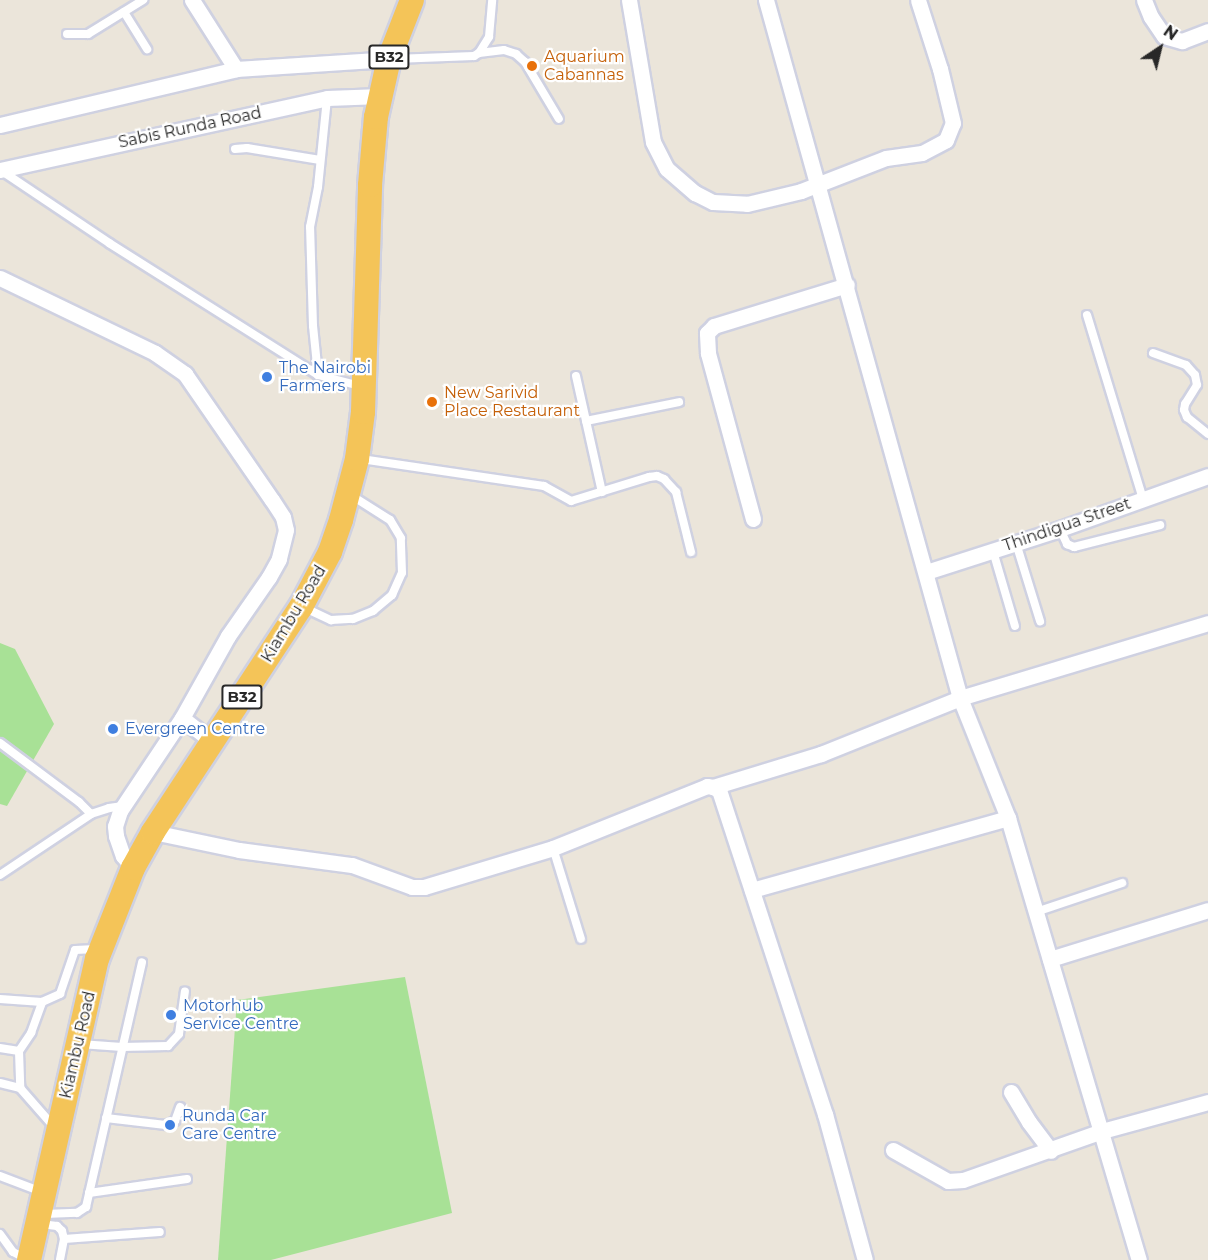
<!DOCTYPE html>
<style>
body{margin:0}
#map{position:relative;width:1208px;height:1260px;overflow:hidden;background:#ebe5da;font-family:Montserrat,sans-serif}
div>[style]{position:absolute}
.green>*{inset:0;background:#a8e196}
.roads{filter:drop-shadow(2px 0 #cfd1e1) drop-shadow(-2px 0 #cfd1e1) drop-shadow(0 2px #cfd1e1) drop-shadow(0 -2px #cfd1e1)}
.service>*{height:8px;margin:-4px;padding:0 4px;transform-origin:4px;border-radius:4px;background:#fff}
.minor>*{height:15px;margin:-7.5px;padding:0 7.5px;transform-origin:7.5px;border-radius:7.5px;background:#fff}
.trunk>*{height:24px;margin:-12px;padding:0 12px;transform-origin:12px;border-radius:12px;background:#f4c458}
.dots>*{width:16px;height:16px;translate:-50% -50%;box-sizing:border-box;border:3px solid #fff;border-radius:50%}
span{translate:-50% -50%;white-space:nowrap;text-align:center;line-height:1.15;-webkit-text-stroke:4.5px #fff;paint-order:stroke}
.shield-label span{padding:2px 4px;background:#fff;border:2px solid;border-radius:4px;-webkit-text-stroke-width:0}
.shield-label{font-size:15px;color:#282828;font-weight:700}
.food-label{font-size:16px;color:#c56008}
.left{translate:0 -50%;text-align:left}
.street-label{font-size:16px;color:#282828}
.shop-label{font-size:16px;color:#366cbe}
.north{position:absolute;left:1130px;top:18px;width:60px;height:60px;-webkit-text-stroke:4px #fff;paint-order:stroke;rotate:35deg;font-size:16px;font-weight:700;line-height:24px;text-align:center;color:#282828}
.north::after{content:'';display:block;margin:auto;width:21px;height:27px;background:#282828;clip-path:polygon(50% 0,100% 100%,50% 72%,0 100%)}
</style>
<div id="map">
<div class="green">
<i style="clip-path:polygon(0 643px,15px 649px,54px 724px,7px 806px,0 804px)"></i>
<i style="clip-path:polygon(405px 977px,452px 1213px,271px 1260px,218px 1260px,237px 1000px)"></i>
</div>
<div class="roads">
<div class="service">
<i style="left:124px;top:12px;width:44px;rotate:58.1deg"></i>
<i style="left:67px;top:34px;width:21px"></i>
<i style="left:88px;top:34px;width:65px;rotate:-31.7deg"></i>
<i style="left:479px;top:53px;width:25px;rotate:-7deg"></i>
<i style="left:504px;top:50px;width:13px;rotate:18deg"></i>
<i style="left:516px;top:54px;width:12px;rotate:42deg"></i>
<i style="left:525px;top:62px;width:66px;rotate:59.2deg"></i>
<i style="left:394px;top:59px;width:80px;rotate:-2.1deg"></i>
<i style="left:474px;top:56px;width:6px;rotate:-31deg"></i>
<i style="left:479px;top:53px;width:19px;rotate:-58deg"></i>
<i style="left:489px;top:37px;width:37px;rotate:-85deg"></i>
<i style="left:235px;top:149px;width:12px;rotate:-5deg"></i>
<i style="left:247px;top:148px;width:74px;rotate:9.3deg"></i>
<i style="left:2px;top:171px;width:129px;rotate:33.9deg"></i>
<i style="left:109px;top:243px;width:247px;rotate:32.3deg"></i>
<i style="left:318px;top:375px;width:43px;rotate:14.7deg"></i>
<i style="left:1087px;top:315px;width:192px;rotate:73.1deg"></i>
<i style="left:1153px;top:353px;width:35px;rotate:20deg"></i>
<i style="left:1186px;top:365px;width:13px;rotate:48deg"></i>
<i style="left:1195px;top:375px;width:10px;rotate:79deg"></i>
<i style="left:1197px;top:385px;width:22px;rotate:122deg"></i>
<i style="left:1185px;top:404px;width:6px;rotate:99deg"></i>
<i style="left:1184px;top:410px;width:8px;rotate:67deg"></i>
<i style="left:1187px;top:417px;width:27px;rotate:39deg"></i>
<i style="left:318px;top:375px;width:49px;rotate:-95.8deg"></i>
<i style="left:313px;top:326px;width:99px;rotate:-91.7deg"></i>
<i style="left:310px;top:227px;width:41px;rotate:-78.7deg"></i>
<i style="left:318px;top:187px;width:89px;rotate:-84.2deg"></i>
<i style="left:576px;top:376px;width:119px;rotate:77.4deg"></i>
<i style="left:586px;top:421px;width:95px;rotate:-11.5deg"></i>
<i style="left:361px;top:459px;width:185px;rotate:8.4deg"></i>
<i style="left:544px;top:486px;width:31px;rotate:29deg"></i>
<i style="left:571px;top:501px;width:82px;rotate:-17.1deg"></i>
<i style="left:649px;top:477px;width:8px;rotate:-7deg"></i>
<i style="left:657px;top:476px;width:8px;rotate:23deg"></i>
<i style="left:664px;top:479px;width:18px;rotate:47deg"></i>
<i style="left:676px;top:492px;width:62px;rotate:76deg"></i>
<i style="left:1060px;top:529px;width:17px;rotate:65deg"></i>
<i style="left:1067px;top:544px;width:8px;rotate:23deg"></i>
<i style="left:1074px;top:547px;width:89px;rotate:-14.3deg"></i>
<i style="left:1016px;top:543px;width:82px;rotate:72.9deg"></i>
<i style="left:993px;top:551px;width:78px;rotate:73.7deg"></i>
<i style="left:305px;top:608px;width:29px;rotate:25deg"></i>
<i style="left:331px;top:620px;width:22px;rotate:-3deg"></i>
<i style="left:353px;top:619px;width:22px;rotate:-22deg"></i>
<i style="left:373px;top:611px;width:25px;rotate:-40deg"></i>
<i style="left:392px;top:595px;width:24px;rotate:-66deg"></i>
<i style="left:402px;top:573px;width:35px;rotate:-92deg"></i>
<i style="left:401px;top:538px;width:21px;rotate:-121deg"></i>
<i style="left:390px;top:520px;width:45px;rotate:-147.7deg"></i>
<i style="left:0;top:743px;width:99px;rotate:36.8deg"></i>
<i style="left:79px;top:802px;width:17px;rotate:45deg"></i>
<i style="left:553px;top:848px;width:95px;rotate:72.9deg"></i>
<i style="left:0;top:875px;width:110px;rotate:-33.8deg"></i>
<i style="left:91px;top:814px;width:19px;rotate:-18deg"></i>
<i style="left:109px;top:808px;width:14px;rotate:-8deg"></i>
<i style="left:1036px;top:912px;width:91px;rotate:-18.6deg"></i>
<i style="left:0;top:999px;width:42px;rotate:4.1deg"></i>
<i style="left:42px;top:1002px;width:20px;rotate:-24deg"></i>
<i style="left:60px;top:994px;width:46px;rotate:-71.2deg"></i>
<i style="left:75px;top:950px;width:21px;rotate:-3deg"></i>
<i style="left:80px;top:1044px;width:42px;rotate:4.1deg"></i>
<i style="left:122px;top:1047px;width:46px;rotate:-1.2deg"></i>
<i style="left:168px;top:1046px;width:16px;rotate:-47deg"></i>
<i style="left:179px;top:1034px;width:43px;rotate:-82.1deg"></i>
<i style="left:0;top:1048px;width:19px;rotate:9deg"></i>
<i style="left:19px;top:1051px;width:22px;rotate:-56deg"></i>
<i style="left:31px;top:1033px;width:33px;rotate:-70deg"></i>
<i style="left:19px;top:1051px;width:37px;rotate:88deg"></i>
<i style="left:0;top:1083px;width:21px;rotate:14deg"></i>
<i style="left:20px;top:1088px;width:53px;rotate:48.8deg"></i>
<i style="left:106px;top:1118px;width:60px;rotate:6.7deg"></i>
<i style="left:166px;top:1125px;width:10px;rotate:-24deg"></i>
<i style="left:175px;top:1121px;width:15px;rotate:-70deg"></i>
<i style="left:0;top:1176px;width:45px;rotate:20.9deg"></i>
<i style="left:89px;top:1193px;width:99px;rotate:-8.1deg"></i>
<i style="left:44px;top:1214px;width:33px;rotate:-2deg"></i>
<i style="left:77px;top:1213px;width:11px;rotate:-34deg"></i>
<i style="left:86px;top:1207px;width:251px;rotate:-77.1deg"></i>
<i style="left:41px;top:1224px;width:16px;rotate:7deg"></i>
<i style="left:57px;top:1226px;width:7px;rotate:45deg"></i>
<i style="left:62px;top:1231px;width:8px;rotate:76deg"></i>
<i style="left:64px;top:1239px;width:21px;rotate:101deg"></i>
<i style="left:0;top:1234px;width:22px;rotate:54deg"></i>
<i style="left:13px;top:1252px;width:13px;rotate:27deg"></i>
<i style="left:64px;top:1239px;width:96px;rotate:-4.2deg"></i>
</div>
<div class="minor">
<i style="left:192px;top:0;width:82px;rotate:57.5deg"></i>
<i style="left:629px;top:0;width:144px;rotate:80.4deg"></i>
<i style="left:653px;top:142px;width:30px;rotate:63deg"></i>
<i style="left:667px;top:169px;width:37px;rotate:41deg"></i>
<i style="left:695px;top:193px;width:20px;rotate:27deg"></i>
<i style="left:713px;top:202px;width:34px;rotate:3deg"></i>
<i style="left:747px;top:204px;width:56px;rotate:-13.5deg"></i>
<i style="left:801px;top:191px;width:91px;rotate:-21.2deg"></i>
<i style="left:886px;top:158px;width:36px;rotate:-8deg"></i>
<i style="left:922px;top:153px;width:27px;rotate:-28deg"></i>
<i style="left:946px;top:140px;width:18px;rotate:-68deg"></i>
<i style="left:953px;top:123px;width:56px;rotate:-103.5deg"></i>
<i style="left:940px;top:69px;width:72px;rotate:-107.7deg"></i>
<i style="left:766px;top:0;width:724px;rotate:74.47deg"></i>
<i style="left:960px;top:698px;width:129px;rotate:68.2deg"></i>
<i style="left:1008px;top:818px;width:461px;rotate:73.5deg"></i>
<i style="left:1144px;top:0;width:18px;rotate:68deg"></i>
<i style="left:1151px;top:17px;width:23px;rotate:56deg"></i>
<i style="left:1164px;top:36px;width:19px;rotate:16deg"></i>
<i style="left:1182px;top:41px;width:28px;rotate:-21deg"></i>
<i style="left:0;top:125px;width:243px;rotate:-13.3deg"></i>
<i style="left:236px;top:69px;width:153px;rotate:-3.7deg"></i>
<i style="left:0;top:170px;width:335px;rotate:-12.4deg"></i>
<i style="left:327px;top:98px;width:54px;rotate:-2.1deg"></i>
<i style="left:0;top:278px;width:172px;rotate:25.8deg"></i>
<i style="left:155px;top:353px;width:37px;rotate:35deg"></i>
<i style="left:185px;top:374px;width:153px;rotate:55.4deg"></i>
<i style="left:272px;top:500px;width:20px;rotate:57deg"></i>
<i style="left:283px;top:517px;width:13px;rotate:77deg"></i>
<i style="left:286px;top:530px;width:30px;rotate:104deg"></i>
<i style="left:279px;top:559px;width:21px;rotate:119deg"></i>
<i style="left:269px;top:577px;width:72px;rotate:124.8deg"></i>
<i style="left:228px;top:636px;width:94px;rotate:119.3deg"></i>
<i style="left:182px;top:718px;width:112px;rotate:123.7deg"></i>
<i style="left:120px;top:811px;width:16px;rotate:108deg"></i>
<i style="left:115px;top:826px;width:10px;rotate:84deg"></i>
<i style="left:116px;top:836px;width:21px;rotate:71deg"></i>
<i style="left:123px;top:856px;width:16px;rotate:50deg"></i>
<i style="left:753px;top:519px;width:172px;rotate:-105.2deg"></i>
<i style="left:708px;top:353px;width:20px;rotate:-93deg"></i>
<i style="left:707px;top:333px;width:10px;rotate:-45deg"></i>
<i style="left:714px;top:326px;width:139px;rotate:-17.1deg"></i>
<i style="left:926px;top:572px;width:141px;rotate:-17.8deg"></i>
<i style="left:1060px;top:529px;width:157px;rotate:-19.7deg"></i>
<i style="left:182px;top:718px;width:39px;rotate:38deg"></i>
<i style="left:713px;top:787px;width:113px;rotate:-17deg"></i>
<i style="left:821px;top:754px;width:150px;rotate:-21.9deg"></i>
<i style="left:960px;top:698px;width:259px;rotate:-16.8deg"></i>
<i style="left:153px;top:832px;width:88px;rotate:11.8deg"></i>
<i style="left:239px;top:850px;width:114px;rotate:7.6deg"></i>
<i style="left:352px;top:865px;width:64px;rotate:20.1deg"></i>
<i style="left:412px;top:887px;width:12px"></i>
<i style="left:424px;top:887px;width:135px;rotate:-16.8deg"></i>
<i style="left:553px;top:848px;width:166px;rotate:-21.9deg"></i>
<i style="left:707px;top:786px;width:6px;rotate:9deg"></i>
<i style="left:713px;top:787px;width:7px;rotate:27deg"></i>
<i style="left:719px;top:790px;width:341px;rotate:71.9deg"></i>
<i style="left:825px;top:1114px;width:151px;rotate:74.7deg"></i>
<i style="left:752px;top:890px;width:266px;rotate:-15.7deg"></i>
<i style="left:1050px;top:959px;width:165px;rotate:-17.2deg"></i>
<i style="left:1011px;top:1092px;width:35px;rotate:59deg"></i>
<i style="left:1029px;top:1122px;width:36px;rotate:53deg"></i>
<i style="left:893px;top:1150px;width:63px;rotate:29.4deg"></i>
<i style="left:948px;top:1181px;width:15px;rotate:-4deg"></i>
<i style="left:963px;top:1180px;width:147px;rotate:-19.4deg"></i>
<i style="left:1102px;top:1131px;width:110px;rotate:-15.3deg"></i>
</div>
<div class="trunk">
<i style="left:29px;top:1260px;width:309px;rotate:-77.3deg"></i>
<i style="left:97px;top:959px;width:98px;rotate:-68.4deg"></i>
<i style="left:133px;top:868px;width:41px;rotate:-60.9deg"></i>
<i style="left:153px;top:832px;width:269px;rotate:-56.7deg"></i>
<i style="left:301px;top:607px;width:62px;rotate:-62.2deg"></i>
<i style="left:330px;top:552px;width:34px;rotate:-71deg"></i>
<i style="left:341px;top:520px;width:63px;rotate:-75.3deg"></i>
<i style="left:357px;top:459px;width:47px;rotate:-82.7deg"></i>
<i style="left:363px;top:412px;width:227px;rotate:-88.2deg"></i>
<i style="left:370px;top:185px;width:68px;rotate:-85deg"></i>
<i style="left:376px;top:117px;width:59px;rotate:-77.4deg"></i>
<i style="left:389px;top:59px;width:63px;rotate:-68.7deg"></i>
</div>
</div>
<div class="dots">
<i style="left:532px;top:66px;background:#e8710a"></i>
<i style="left:267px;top:377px;background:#3f7fe0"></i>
<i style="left:432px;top:402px;background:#e8710a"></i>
<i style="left:113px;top:729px;background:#3f7fe0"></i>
<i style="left:171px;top:1015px;background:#3f7fe0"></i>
<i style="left:170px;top:1125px;background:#3f7fe0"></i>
</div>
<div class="shield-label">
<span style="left:389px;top:57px">B32</span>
<span style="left:242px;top:697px">B32</span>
</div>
<div class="food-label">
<span class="left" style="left:544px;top:66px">Aquarium<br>Cabannas</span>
<span class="left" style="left:444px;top:402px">New Sarivid<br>Place Restaurant</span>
</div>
<div class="street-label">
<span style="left:190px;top:128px;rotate:-12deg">Sabis Runda Road</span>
<span style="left:1067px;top:525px;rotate:-19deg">Thindigua Street</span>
<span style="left:294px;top:614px;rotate:-59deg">Kiambu Road</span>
<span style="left:78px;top:1045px;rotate:-77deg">Kiambu Road</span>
</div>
<div class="shop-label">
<span class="left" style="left:279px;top:377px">The Nairobi<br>Farmers</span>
<span class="left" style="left:125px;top:729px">Evergreen Centre</span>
<span class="left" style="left:183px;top:1015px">Motorhub<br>Service Centre</span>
<span class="left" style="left:182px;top:1125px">Runda Car<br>Care Centre</span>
</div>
<div class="north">N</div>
</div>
